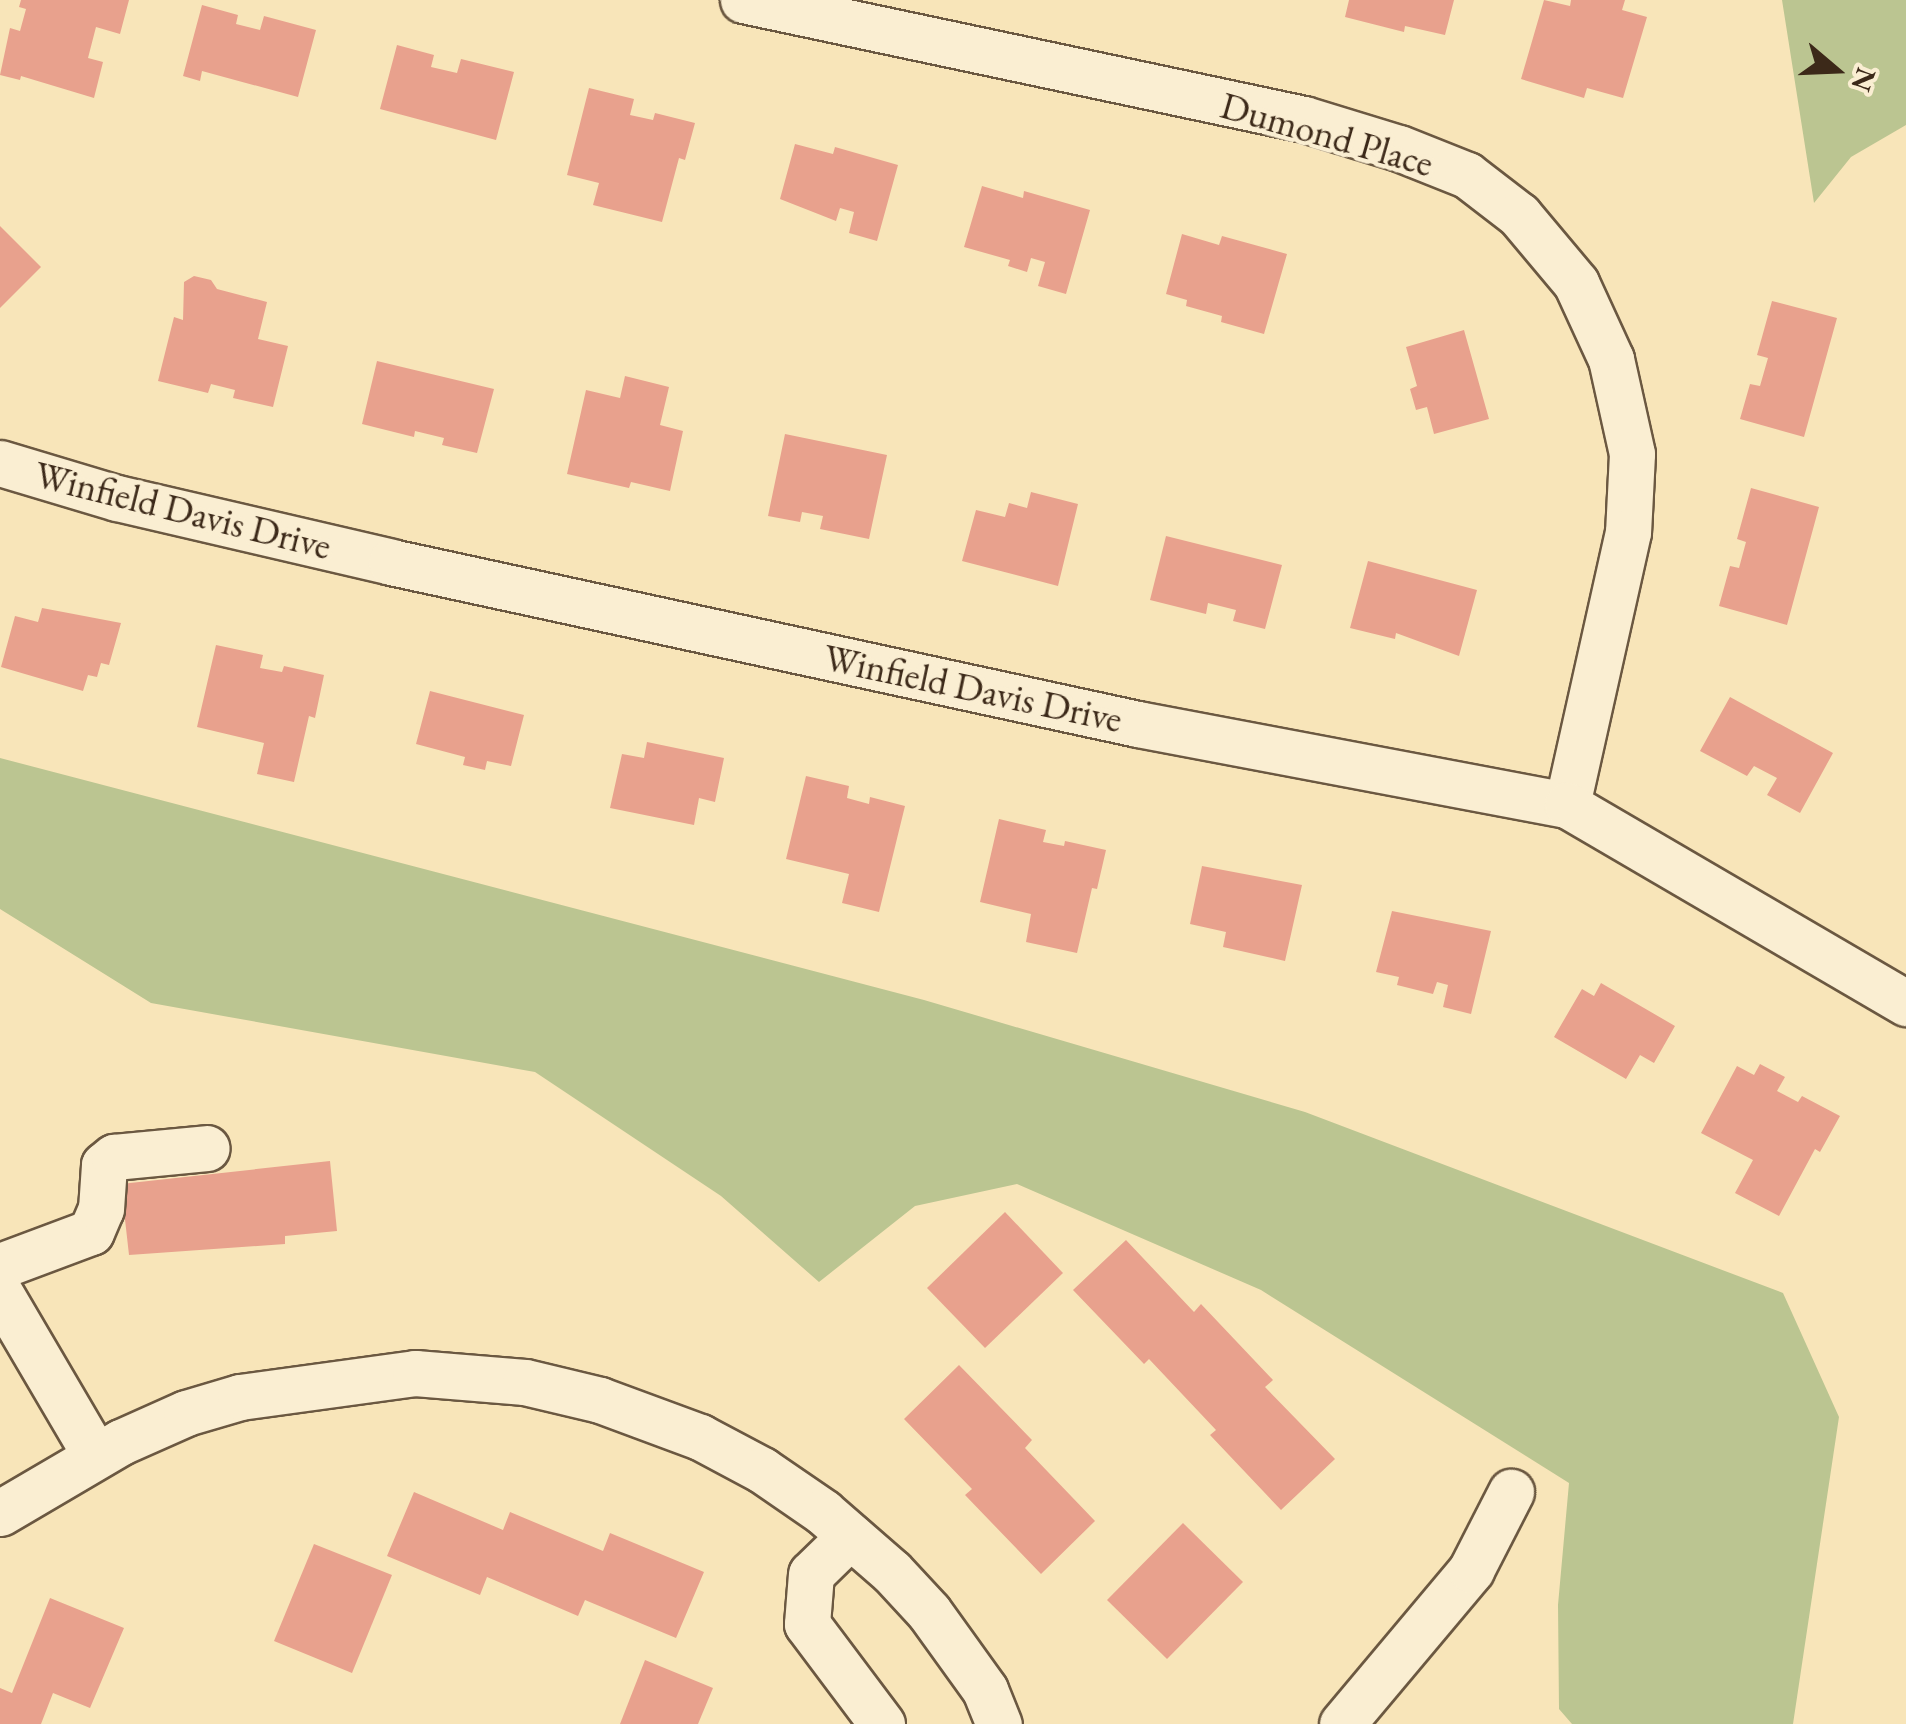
<!DOCTYPE html>
<style>
body{margin:0}
#map{position:relative;width:1906px;height:1724px;overflow:hidden;background:#f8e5b9;font-family:"EB Garamond",serif}
div>[style]{position:absolute}
.green>*{inset:0;background:#bbc591}
.building>*{inset:0;background:#e8a18d}
.roads{filter:drop-shadow(2px 0 #6b5841) drop-shadow(-2px 0 #6b5841) drop-shadow(0 2px #6b5841) drop-shadow(0 -2px #6b5841)}
.minor>*{height:45px;margin:-22.5px;padding:0 22.5px;transform-origin:22.5px;border-radius:22.5px;background:#faeed2}
span{translate:-50% -50%;white-space:nowrap;text-align:center;line-height:1.15;-webkit-text-stroke:9px #faeed2;paint-order:stroke}
.street-label{font-size:38px;color:#3c2919}
.north{position:absolute;left:1786px;top:20px;width:100px;height:100px;-webkit-text-stroke:8px #faeed2;paint-order:stroke;rotate:109deg;font-size:28px;font-weight:700;line-height:40px;text-align:center;color:#3c2919}
.north::after{content:'';display:block;margin:auto;width:35px;height:45px;background:#3c2919;clip-path:polygon(50% 0,100% 100%,50% 72%,0 100%)}
</style>
<div id="map">
<div class="green">
<i style="clip-path:polygon(1782px 0,1906px 0,1906px 125px,1851px 157px,1814px 203px)"></i>
<i style="clip-path:polygon(0 758px,924px 1000px,1305px 1112px,1783px 1293px,1839px 1417px,1793px 1724px,1572px 1724px,1559px 1709px,1558px 1605px,1569px 1483px,1261px 1290px,1017px 1184px,915px 1206px,819px 1282px,721px 1196px,535px 1072px,151px 1003px,0 909px)"></i>
</div>
<div class="building">
<i style="clip-path:polygon(21px 0,129px 0,120px 34px,96px 27px,88px 58px,103px 62px,94px 98px,21px 76px,20px 80px,0 75px,10px 28px,20px 31px,26px 9px,19px 7px)"></i>
<i style="clip-path:polygon(1349px 0,1454px 0,1445px 35px,1405px 26px,1404px 32px,1345px 17px)"></i>
<i style="clip-path:polygon(1544px 0,1570px 6px,1571px 0,1625px 0,1622px 10px,1647px 17px,1623px 98px,1587px 88px,1584px 98px,1521px 79px)"></i>
<i style="clip-path:polygon(202px 5px,238px 15px,236px 24px,260px 30px,264px 16px,316px 30px,298px 97px,202px 71px,200px 81px,183px 76px)"></i>
<i style="clip-path:polygon(397px 45px,434px 55px,431px 67px,457px 73px,461px 59px,514px 72px,496px 140px,380px 109px)"></i>
<i style="clip-path:polygon(589px 88px,634px 99px,630px 115px,653px 120px,655px 113px,695px 123px,685px 160px,679px 158px,662px 222px,593px 205px,599px 183px,567px 175px)"></i>
<i style="clip-path:polygon(795px 144px,833px 154px,835px 147px,898px 165px,877px 241px,849px 233px,854px 212px,840px 208px,836px 221px,780px 199px)"></i>
<i style="clip-path:polygon(982px 186px,1023px 198px,1024px 191px,1090px 210px,1066px 294px,1038px 286px,1045px 262px,1031px 258px,1027px 272px,1008px 266px,1010px 260px,964px 247px)"></i>
<i style="clip-path:polygon(0 226px,41px 267px,0 308px)"></i>
<i style="clip-path:polygon(1182px 234px,1219px 245px,1222px 236px,1287px 254px,1264px 334px,1221px 322px,1222px 316px,1186px 306px,1187px 300px,1166px 294px)"></i>
<i style="clip-path:polygon(194px 276px,211px 280px,217px 289px,267px 302px,258px 339px,288px 346px,273px 407px,233px 398px,235px 390px,211px 384px,208px 393px,158px 381px,174px 317px,183px 320px,184px 282px)"></i>
<i style="clip-path:polygon(1772px 301px,1837px 318px,1804px 437px,1740px 419px,1750px 384px,1760px 386px,1768px 358px,1757px 355px)"></i>
<i style="clip-path:polygon(1464px 330px,1489px 419px,1434px 434px,1427px 407px,1416px 410px,1410px 389px,1417px 386px,1406px 347px)"></i>
<i style="clip-path:polygon(377px 361px,494px 389px,477px 453px,442px 445px,444px 438px,415px 431px,414px 437px,362px 424px)"></i>
<i style="clip-path:polygon(625px 376px,669px 387px,660px 425px,683px 431px,670px 491px,631px 482px,629px 488px,567px 474px,586px 390px,620px 398px)"></i>
<i style="clip-path:polygon(785px 434px,887px 455px,869px 539px,820px 529px,823px 516px,802px 512px,800px 522px,768px 516px)"></i>
<i style="clip-path:polygon(1751px 488px,1819px 507px,1787px 625px,1719px 606px,1730px 566px,1739px 568px,1746px 542px,1737px 539px)"></i>
<i style="clip-path:polygon(1031px 492px,1078px 504px,1058px 586px,962px 561px,976px 510px,1005px 517px,1009px 503px,1027px 508px)"></i>
<i style="clip-path:polygon(1166px 536px,1282px 565px,1265px 629px,1233px 621px,1236px 610px,1208px 603px,1206px 614px,1150px 600px)"></i>
<i style="clip-path:polygon(1368px 561px,1477px 590px,1459px 656px,1396px 633px,1395px 639px,1350px 628px)"></i>
<i style="clip-path:polygon(42px 608px,121px 623px,109px 665px,101px 663px,97px 677px,88px 675px,83px 691px,1px 667px,15px 616px,38px 622px)"></i>
<i style="clip-path:polygon(216px 645px,263px 655px,260px 668px,282px 672px,284px 666px,324px 675px,315px 718px,309px 716px,294px 782px,257px 774px,264px 743px,197px 727px)"></i>
<i style="clip-path:polygon(430px 691px,524px 715px,511px 766px,487px 761px,485px 770px,463px 765px,465px 757px,416px 744px)"></i>
<i style="clip-path:polygon(1730px 697px,1833px 753px,1800px 813px,1767px 795px,1777px 778px,1754px 766px,1747px 776px,1700px 751px)"></i>
<i style="clip-path:polygon(647px 742px,724px 758px,715px 802px,699px 798px,694px 825px,610px 808px,622px 754px,644px 758px)"></i>
<i style="clip-path:polygon(806px 776px,849px 786px,847px 798px,869px 804px,870px 797px,905px 806px,879px 912px,842px 903px,849px 874px,786px 859px)"></i>
<i style="clip-path:polygon(999px 819px,1046px 830px,1043px 842px,1064px 846px,1065px 841px,1106px 850px,1097px 889px,1092px 888px,1077px 953px,1026px 942px,1031px 914px,980px 902px)"></i>
<i style="clip-path:polygon(1202px 866px,1302px 885px,1285px 961px,1223px 947px,1226px 932px,1190px 924px)"></i>
<i style="clip-path:polygon(1392px 911px,1491px 931px,1471px 1014px,1443px 1007px,1448px 985px,1437px 982px,1433px 994px,1397px 985px,1399px 977px,1376px 972px)"></i>
<i style="clip-path:polygon(1601px 983px,1675px 1026px,1654px 1063px,1640px 1055px,1626px 1079px,1554px 1037px,1582px 989px,1594px 996px)"></i>
<i style="clip-path:polygon(1760px 1064px,1785px 1077px,1777px 1091px,1798px 1102px,1802px 1096px,1840px 1116px,1820px 1152px,1815px 1149px,1779px 1216px,1735px 1193px,1753px 1160px,1701px 1133px,1737px 1066px,1754px 1075px)"></i>
<i style="clip-path:polygon(330px 1161px,337px 1231px,285px 1236px,285px 1244px,129px 1255px,121px 1184px)"></i>
<i style="clip-path:polygon(1005px 1212px,1063px 1273px,985px 1348px,927px 1288px)"></i>
<i style="clip-path:polygon(1126px 1240px,1194px 1312px,1201px 1304px,1273px 1380px,1265px 1387px,1335px 1459px,1281px 1510px,1210px 1435px,1216px 1430px,1149px 1359px,1144px 1364px,1073px 1290px)"></i>
<i style="clip-path:polygon(959px 1365px,1032px 1440px,1025px 1448px,1095px 1521px,1041px 1574px,965px 1495px,972px 1489px,904px 1419px)"></i>
<i style="clip-path:polygon(414px 1492px,503px 1530px,510px 1512px,603px 1551px,610px 1533px,704px 1572px,676px 1638px,585px 1600px,578px 1616px,487px 1577px,480px 1595px,387px 1556px)"></i>
<i style="clip-path:polygon(1183px 1523px,1243px 1582px,1167px 1659px,1107px 1600px)"></i>
<i style="clip-path:polygon(314px 1544px,392px 1575px,352px 1673px,274px 1641px)"></i>
<i style="clip-path:polygon(50px 1598px,124px 1628px,90px 1708px,53px 1693px,41px 1724px,0 1724px,0 1688px,12px 1693px)"></i>
<i style="clip-path:polygon(645px 1660px,713px 1688px,698px 1724px,620px 1724px)"></i>
</div>
<div class="roads">
<div class="minor">
<i style="left:743px;top:0;width:573px;rotate:11.98deg"></i>
<i style="left:1304px;top:119px;width:99px;rotate:17deg"></i>
<i style="left:1399px;top:148px;width:73px;rotate:21.7deg"></i>
<i style="left:1467px;top:175px;width:66px;rotate:37.6deg"></i>
<i style="left:1519px;top:215px;width:89px;rotate:50deg"></i>
<i style="left:1576px;top:283px;width:84px;rotate:65.3deg"></i>
<i style="left:1611px;top:359px;width:97px;rotate:77.5deg"></i>
<i style="left:1632px;top:454px;width:78px;rotate:92.9deg"></i>
<i style="left:1628px;top:532px;width:280px;rotate:102.6deg"></i>
<i style="left:0;top:463px;width:122px;rotate:16.7deg"></i>
<i style="left:117px;top:498px;width:281px;rotate:13.1deg"></i>
<i style="left:391px;top:562px;width:764px;rotate:12.24deg"></i>
<i style="left:1138px;top:724px;width:437px;rotate:10.7deg"></i>
<i style="left:1567px;top:805px;width:393px;rotate:30.3deg"></i>
<i style="left:0;top:1266px;width:97px;rotate:-20.5deg"></i>
<i style="left:91px;top:1232px;width:25px;rotate:-67deg"></i>
<i style="left:101px;top:1209px;width:44px;rotate:-86.1deg"></i>
<i style="left:104px;top:1165px;width:13px;rotate:-39deg"></i>
<i style="left:114px;top:1157px;width:93px;rotate:-5.5deg"></i>
<i style="left:0;top:1293px;width:188px;rotate:59.6deg"></i>
<i style="left:0;top:1513px;width:140px;rotate:-30.4deg"></i>
<i style="left:121px;top:1442px;width:71px;rotate:-24deg"></i>
<i style="left:186px;top:1413px;width:56px;rotate:-16.5deg"></i>
<i style="left:240px;top:1397px;width:177px;rotate:-7.8deg"></i>
<i style="left:415px;top:1373px;width:110px;rotate:4.7deg"></i>
<i style="left:525px;top:1382px;width:77px;rotate:13.5deg"></i>
<i style="left:600px;top:1400px;width:107px;rotate:20.3deg"></i>
<i style="left:700px;top:1437px;width:70px;rotate:28deg"></i>
<i style="left:762px;top:1470px;width:74px;rotate:34.5deg"></i>
<i style="left:823px;top:1512px;width:91px;rotate:41deg"></i>
<i style="left:892px;top:1572px;width:54px;rotate:47.2deg"></i>
<i style="left:929px;top:1612px;width:96px;rotate:54.3deg"></i>
<i style="left:985px;top:1690px;width:37px;rotate:68deg"></i>
<i style="left:850px;top:1536px;width:54px;rotate:135.7deg"></i>
<i style="left:811px;top:1574px;width:50px;rotate:94.6deg"></i>
<i style="left:807px;top:1624px;width:125px;rotate:53.1deg"></i>
<i style="left:1342px;top:1724px;width:201px;rotate:-50deg"></i>
<i style="left:1471px;top:1570px;width:88px;rotate:-62.9deg"></i>
</div>
</div>
<div class="street-label">
<span style="left:1327px;top:134px;rotate:16deg">Dumond Place</span>
<span style="left:183px;top:510px;rotate:14deg">Winfield Davis Drive</span>
<span style="left:973px;top:688px;rotate:12deg">Winfield Davis Drive</span>
</div>
<div class="north">N</div>
</div>
